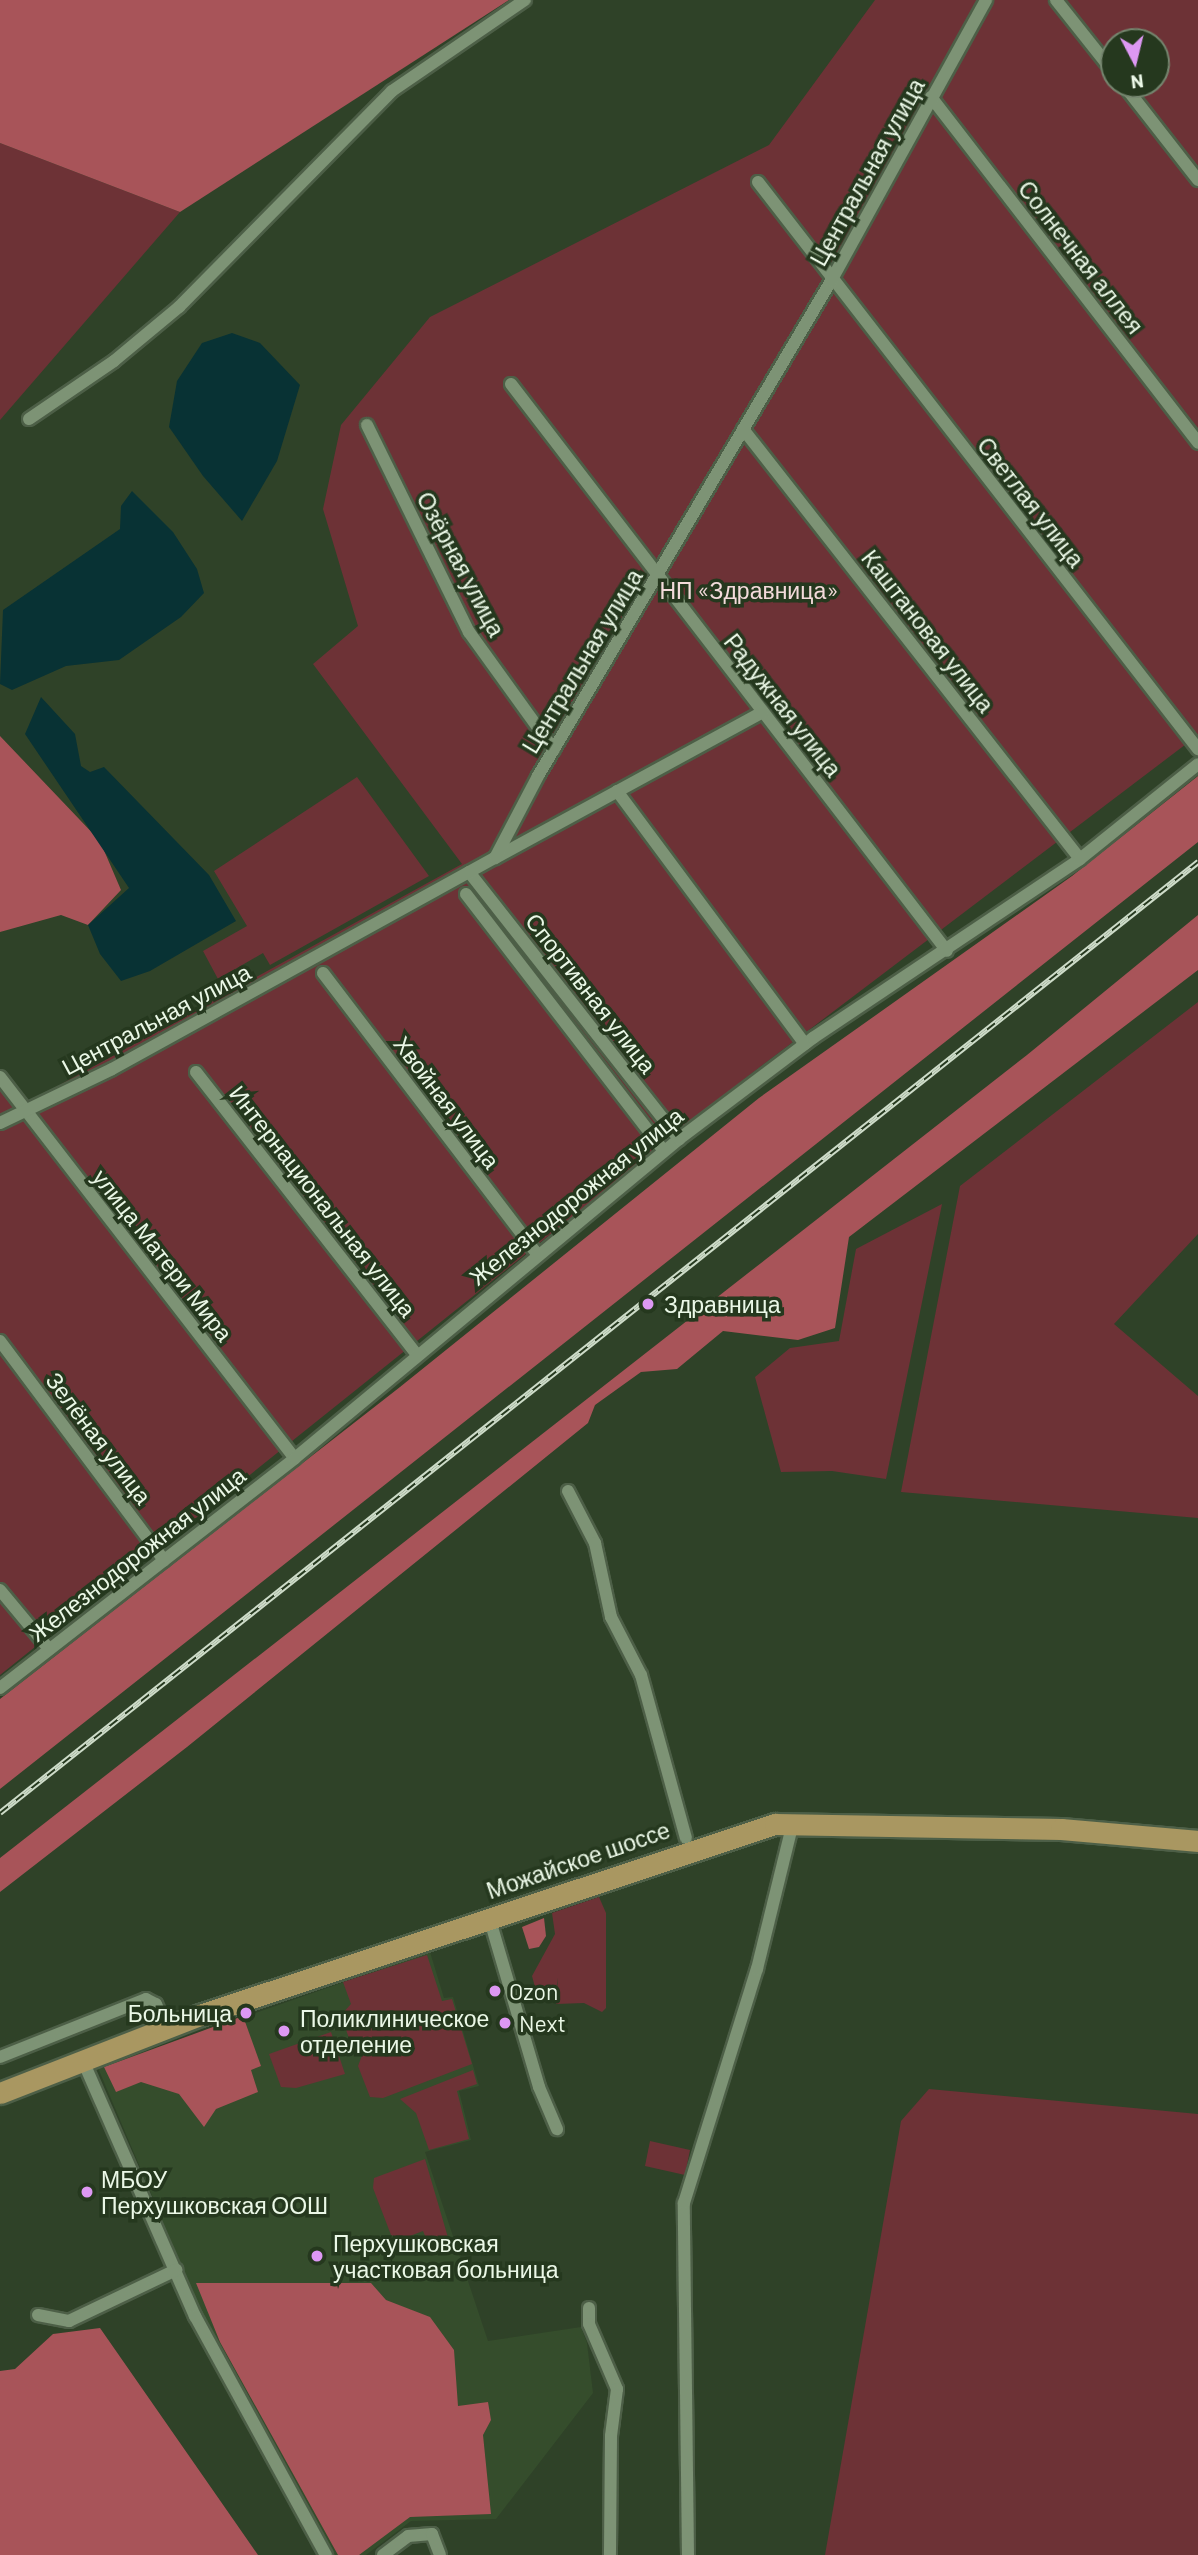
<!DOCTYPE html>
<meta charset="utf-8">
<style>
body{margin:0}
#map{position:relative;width:1198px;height:2555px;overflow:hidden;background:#2f4228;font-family:Barlow,sans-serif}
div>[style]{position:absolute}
.built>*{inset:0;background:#354d2c}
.green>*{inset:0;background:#6d3236}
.forest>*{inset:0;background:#a85459}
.water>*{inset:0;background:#083234}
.roads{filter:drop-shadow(2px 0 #4d5f47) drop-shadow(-2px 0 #4d5f47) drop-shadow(0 2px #4d5f47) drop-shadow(0 -2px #4d5f47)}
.street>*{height:12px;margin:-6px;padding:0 6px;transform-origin:6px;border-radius:6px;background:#7d9375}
.primary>*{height:21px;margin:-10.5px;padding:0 10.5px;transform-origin:10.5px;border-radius:10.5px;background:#a99761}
.rail>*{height:6px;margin-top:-3px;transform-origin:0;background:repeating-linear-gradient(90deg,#25381e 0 10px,#cedcc9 0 20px);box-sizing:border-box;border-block:2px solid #cedcc9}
.dots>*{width:19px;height:19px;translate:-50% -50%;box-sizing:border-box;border:4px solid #25381e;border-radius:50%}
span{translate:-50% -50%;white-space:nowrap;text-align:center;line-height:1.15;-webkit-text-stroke:7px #25381e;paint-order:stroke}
.street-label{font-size:23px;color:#ebf8e7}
.park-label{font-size:23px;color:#f4dbdb}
.poi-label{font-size:23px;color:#ebf8e7}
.left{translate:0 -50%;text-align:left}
.right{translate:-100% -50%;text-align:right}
.north{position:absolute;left:1100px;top:28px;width:70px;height:70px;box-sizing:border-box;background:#25381e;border:2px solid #74856e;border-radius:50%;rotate:173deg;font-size:19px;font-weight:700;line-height:28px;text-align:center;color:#ebf8e7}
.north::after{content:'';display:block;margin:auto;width:24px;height:32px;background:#dd98f3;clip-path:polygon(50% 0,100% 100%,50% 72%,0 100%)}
</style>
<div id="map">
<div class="built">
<i style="clip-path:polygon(430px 1952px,444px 1998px,453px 1997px,479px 2086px,459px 2091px,471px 2140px,425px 2152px,488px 2341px,581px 2327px,587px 2343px,593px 2393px,496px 2519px,411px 2521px,366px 2555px,334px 2555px,214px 2342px,98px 2068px)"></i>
</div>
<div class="green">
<i style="clip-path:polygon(evenodd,875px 0,1198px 0,1198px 735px,743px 1080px,0 1675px,0 1086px,16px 1109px,462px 864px,313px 664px,358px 626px,323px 509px,341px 425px,430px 317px,769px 145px,875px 0,1114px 42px,1156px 42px,1156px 84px,1114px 84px,1114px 42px)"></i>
<i style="clip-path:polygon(0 143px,180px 212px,0 420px)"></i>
<i style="clip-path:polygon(357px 777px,429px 876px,270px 965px,263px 953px,218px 979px,203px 951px,247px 926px,214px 871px)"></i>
<i style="clip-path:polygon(1198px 1002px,1198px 1234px,1114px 1324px,1198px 1396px,1198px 1518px,901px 1492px,960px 1186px)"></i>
<i style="clip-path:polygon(942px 1204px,886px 1479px,832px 1471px,781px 1472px,755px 1377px,790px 1348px,839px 1341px,856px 1249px)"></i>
<i style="clip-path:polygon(599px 1897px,606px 1913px,606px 2008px,602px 2012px,584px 2003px,556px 2004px,558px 1978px,554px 2001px,538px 1998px,532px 1976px,555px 1934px,552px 1913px)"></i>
<i style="clip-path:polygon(427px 1955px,442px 2001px,452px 1999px,472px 2064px,383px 2098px,370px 2097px,358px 2066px,363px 2053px,353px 2050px,341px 2015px,351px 2004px,343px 1982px)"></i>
<i style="clip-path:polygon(331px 2032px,345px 2074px,296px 2088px,281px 2087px,269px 2054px)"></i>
<i style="clip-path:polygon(473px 2070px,477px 2084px,457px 2091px,469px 2139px,429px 2150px,416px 2113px,400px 2099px)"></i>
<i style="clip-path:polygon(929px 2089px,1198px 2114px,1198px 2555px,825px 2555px,901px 2121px)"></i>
<i style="clip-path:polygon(650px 2141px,690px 2150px,685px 2175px,645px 2166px)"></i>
<i style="clip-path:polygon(425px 2159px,449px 2241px,430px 2248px,423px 2231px,402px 2239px,391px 2235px,373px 2188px,374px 2178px)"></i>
</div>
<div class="forest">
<i style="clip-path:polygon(0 0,509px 0,180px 212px,0 143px)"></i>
<i style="clip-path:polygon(0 736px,100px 841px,121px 890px,88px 925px,61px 915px,0 932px)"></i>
<i style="clip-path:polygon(1198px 776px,1198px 842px,0 1789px,0 1699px,400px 1387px,759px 1098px,1072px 876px)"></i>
<i style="clip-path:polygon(1198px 915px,1198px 970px,849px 1237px,835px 1328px,798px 1340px,723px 1331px,677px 1369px,641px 1372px,595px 1405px,588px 1423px,187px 1747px,0 1892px,0 1858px,1027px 1055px)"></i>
<i style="clip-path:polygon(544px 1918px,546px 1936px,539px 1947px,529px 1949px,522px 1927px)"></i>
<i style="clip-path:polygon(243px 2016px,261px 2066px,251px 2070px,258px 2092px,216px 2109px,204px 2127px,179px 2094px,141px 2082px,116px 2092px,104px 2067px)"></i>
<i style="clip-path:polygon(196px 2283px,371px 2283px,386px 2300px,430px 2317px,454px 2350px,458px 2406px,488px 2402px,491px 2420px,483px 2435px,491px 2514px,410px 2517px,359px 2555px,338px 2555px,220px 2342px)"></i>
<i style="clip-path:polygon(100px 2328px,258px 2555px,0 2555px,0 2371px,15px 2369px,53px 2334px)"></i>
</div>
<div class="water">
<i style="clip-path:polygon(232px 333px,260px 343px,300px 385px,277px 461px,242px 521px,203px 476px,169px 427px,177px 381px,202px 343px)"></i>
<i style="clip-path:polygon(132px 491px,173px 532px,197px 569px,204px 593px,181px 617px,119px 660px,66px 666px,12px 690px,0 684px,3px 610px,120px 529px,121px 506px)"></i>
<i style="clip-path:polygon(41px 697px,75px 734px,81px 766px,90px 772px,104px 767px,209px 875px,236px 921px,150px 971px,121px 981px,100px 954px,88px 925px,129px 888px,25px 734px)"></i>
</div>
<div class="roads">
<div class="street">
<i style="left:1056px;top:0;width:93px;rotate:51.5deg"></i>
<i style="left:1123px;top:84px;width:122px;rotate:52deg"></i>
<i style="left:931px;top:97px;width:437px;rotate:52.3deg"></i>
<i style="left:758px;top:182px;width:718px;rotate:52.19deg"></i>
<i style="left:511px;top:384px;width:715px;rotate:52.44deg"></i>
<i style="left:29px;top:419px;width:103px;rotate:-34.3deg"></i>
<i style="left:114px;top:361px;width:85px;rotate:-39.7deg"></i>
<i style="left:179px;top:307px;width:303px;rotate:-45.4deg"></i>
<i style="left:392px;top:91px;width:161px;rotate:-34.4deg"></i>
<i style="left:367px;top:425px;width:231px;rotate:63.8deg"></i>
<i style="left:469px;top:632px;width:145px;rotate:54.2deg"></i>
<i style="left:743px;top:429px;width:546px;rotate:51.91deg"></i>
<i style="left:617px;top:791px;width:315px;rotate:53.4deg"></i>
<i style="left:495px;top:858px;width:305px;rotate:-28.6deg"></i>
<i style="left:469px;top:872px;width:340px;rotate:51.8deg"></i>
<i style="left:466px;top:894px;width:324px;rotate:52.4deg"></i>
<i style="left:323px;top:973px;width:355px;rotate:52.7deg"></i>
<i style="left:196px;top:1072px;width:359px;rotate:52deg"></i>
<i style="left:0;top:1077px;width:482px;rotate:52.3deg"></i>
<i style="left:0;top:1123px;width:124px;rotate:-25.7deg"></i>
<i style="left:112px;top:1069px;width:437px;rotate:-28.9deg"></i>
<i style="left:495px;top:858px;width:93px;rotate:-62.3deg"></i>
<i style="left:538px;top:776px;width:575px;rotate:-59.38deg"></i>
<i style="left:831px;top:281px;width:321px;rotate:-61.1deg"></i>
<i style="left:0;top:1341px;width:274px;rotate:53.2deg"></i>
<i style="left:568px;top:1491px;width:59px;rotate:62.6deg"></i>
<i style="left:595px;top:1543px;width:76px;rotate:77.8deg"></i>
<i style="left:611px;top:1617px;width:65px;rotate:62.7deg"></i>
<i style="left:641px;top:1675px;width:169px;rotate:74.6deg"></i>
<i style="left:0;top:1590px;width:77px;rotate:50.3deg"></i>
<i style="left:0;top:1688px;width:374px;rotate:-37.9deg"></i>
<i style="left:295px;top:1458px;width:499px;rotate:-39.7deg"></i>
<i style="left:679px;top:1139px;width:168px;rotate:-37deg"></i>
<i style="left:813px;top:1038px;width:321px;rotate:-33.8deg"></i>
<i style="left:1080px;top:859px;width:151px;rotate:-38.8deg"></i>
<i style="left:489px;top:1917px;width:177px;rotate:73.6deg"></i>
<i style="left:539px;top:2087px;width:46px;rotate:66.8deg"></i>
<i style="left:0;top:2057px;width:157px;rotate:-21.7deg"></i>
<i style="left:146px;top:1999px;width:11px;rotate:27deg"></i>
<i style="left:156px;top:2004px;width:13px;rotate:67deg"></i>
<i style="left:83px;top:2061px;width:279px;rotate:66.3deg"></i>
<i style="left:195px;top:2316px;width:273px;rotate:61.3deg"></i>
<i style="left:589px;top:2308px;width:16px;rotate:90deg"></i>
<i style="left:589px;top:2324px;width:71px;rotate:66.7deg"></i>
<i style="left:617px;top:2389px;width:47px;rotate:97.3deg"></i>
<i style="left:611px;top:2436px;width:119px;rotate:90.5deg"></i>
<i style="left:38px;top:2315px;width:32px;rotate:11deg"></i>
<i style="left:69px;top:2321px;width:119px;rotate:-25.5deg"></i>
<i style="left:383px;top:2555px;width:31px;rotate:-37deg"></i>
<i style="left:408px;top:2536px;width:24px;rotate:-5deg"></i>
<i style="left:432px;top:2534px;width:22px;rotate:69deg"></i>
<i style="left:688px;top:2555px;width:352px;rotate:-90.7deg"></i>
<i style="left:684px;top:2203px;width:245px;rotate:-72.7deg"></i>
<i style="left:757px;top:1969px;width:151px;rotate:-76.2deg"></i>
</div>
<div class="primary">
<i style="left:0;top:2093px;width:215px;rotate:-21.3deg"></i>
<i style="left:200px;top:2015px;width:606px;rotate:-18.38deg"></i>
<i style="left:775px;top:1824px;width:286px;rotate:1deg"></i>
<i style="left:1061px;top:1829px;width:138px;rotate:5deg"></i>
</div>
</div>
<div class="rail">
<i style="left:0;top:1813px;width:1530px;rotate:-38.44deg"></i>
</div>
<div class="dots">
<i style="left:648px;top:1304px;background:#dd98f3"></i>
<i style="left:495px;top:1991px;background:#dd98f3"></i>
<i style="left:246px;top:2013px;background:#dd98f3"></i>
<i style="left:505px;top:2023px;background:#dd98f3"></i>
<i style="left:284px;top:2031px;background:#dd98f3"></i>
<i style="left:87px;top:2192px;background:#dd98f3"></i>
<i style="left:317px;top:2256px;background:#dd98f3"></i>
</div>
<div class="street-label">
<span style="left:867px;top:172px;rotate:-61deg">Центральная улица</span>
<span style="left:1081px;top:257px;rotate:52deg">Солнечная аллея</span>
<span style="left:1031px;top:502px;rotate:52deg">Светлая улица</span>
<span style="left:461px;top:564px;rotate:62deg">Озёрная улица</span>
<span style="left:928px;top:631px;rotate:52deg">Каштановая улица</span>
<span style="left:582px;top:661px;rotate:-59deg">Центральная улица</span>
<span style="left:783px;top:705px;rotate:52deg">Радужная улица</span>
<span style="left:591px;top:993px;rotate:52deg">Спортивная улица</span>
<span style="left:156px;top:1019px;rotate:-28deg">Центральная улица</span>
<span style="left:447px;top:1102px;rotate:53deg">Хвойная улица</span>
<span style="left:576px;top:1196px;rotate:-39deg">Железнодорожная улица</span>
<span style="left:323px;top:1201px;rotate:52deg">Интернациональная улица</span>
<span style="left:163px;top:1255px;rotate:52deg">улица Матери Мира</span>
<span style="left:99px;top:1438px;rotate:53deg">Зелёная улица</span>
<span style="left:137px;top:1554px;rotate:-38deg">Железнодорожная улица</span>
<span style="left:578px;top:1860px;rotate:-19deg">Можайское шоссе</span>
</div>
<div class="park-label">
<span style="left:749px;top:590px">НП «Здравница»</span>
</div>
<div class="poi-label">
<span class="left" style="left:664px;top:1304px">Здравница</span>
<span class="left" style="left:509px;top:1991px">Ozon</span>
<span class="right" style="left:232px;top:2013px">Больница</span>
<span class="left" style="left:300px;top:2031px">Поликлиническое<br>отделение</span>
<span class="left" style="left:519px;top:2023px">Next</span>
<span class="left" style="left:101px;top:2192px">МБОУ<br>Перхушковская ООШ</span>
<span class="left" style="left:333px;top:2256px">Перхушковская<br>участковая больница</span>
</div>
<div class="north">N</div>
</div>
